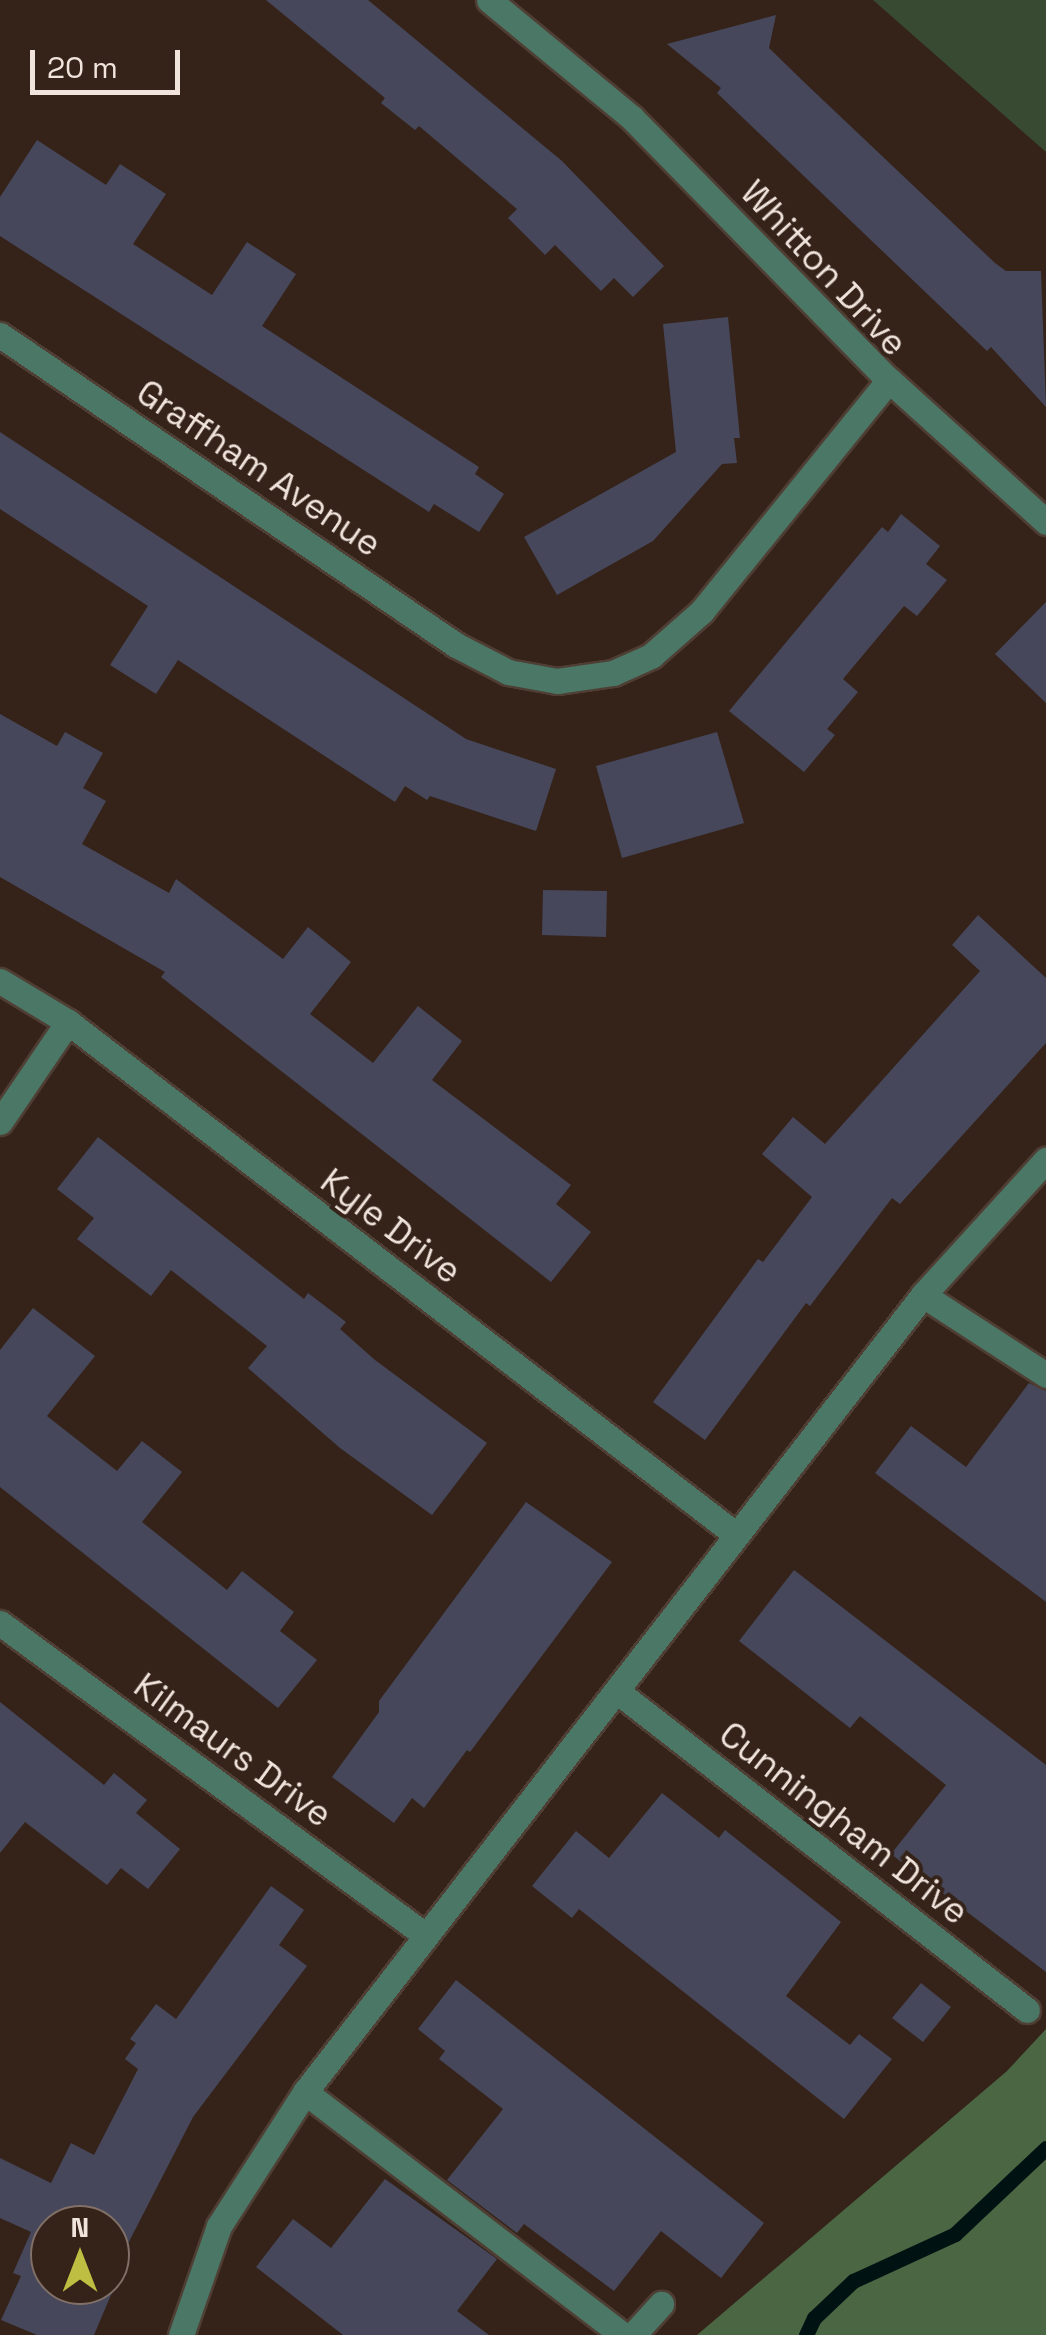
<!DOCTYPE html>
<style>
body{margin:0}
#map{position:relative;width:1046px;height:2335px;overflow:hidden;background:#352319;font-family:"Space Grotesk",sans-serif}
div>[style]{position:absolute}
.green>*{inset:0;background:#384a32}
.forest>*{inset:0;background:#4a6642}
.stream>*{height:15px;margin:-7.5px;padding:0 7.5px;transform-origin:7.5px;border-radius:7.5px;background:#011213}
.building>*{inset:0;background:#46475b}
.roads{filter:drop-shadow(2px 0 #4f3e34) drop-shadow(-2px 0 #4f3e34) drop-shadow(0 2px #4f3e34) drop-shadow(0 -2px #4f3e34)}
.minor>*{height:25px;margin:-12.5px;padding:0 12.5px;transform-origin:12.5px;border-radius:12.5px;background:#4a7766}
span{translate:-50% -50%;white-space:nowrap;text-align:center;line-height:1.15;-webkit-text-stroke:8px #352319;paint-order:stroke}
.street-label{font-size:35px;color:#f0e4dd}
.north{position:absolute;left:30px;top:2205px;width:100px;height:100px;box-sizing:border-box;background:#352319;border:2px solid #807067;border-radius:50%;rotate:0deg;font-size:28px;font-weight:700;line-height:40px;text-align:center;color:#f0e4dd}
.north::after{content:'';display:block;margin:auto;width:35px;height:45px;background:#bebf42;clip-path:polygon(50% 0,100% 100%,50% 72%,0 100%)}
.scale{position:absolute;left:30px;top:50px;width:150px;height:45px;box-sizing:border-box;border:5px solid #f0e4dd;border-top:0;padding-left:12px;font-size:30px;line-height:35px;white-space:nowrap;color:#f0e4dd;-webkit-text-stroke:8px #352319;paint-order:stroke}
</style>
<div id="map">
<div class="green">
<i style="clip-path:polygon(873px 0,1046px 0,1046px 152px)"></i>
</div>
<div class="forest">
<i style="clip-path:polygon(1046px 2029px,1046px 2335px,697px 2335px,1007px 2071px)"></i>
</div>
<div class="stream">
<i style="left:806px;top:2335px;width:19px;rotate:-65deg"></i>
<i style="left:814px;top:2318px;width:54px;rotate:-43.5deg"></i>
<i style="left:853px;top:2281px;width:112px;rotate:-24.7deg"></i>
<i style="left:955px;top:2234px;width:125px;rotate:-43.4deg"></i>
</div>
<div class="building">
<i style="clip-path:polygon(266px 0,368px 0,562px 161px,664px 266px,633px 297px,614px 278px,601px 291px,555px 245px,545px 255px,508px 218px,517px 209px,419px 126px,415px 130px,381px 103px,385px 98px)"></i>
<i style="clip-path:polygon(776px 15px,769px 48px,805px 83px,995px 263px,1006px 271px,1041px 271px,1046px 407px,991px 347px,987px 351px,717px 93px,721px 88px,667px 44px)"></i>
<i style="clip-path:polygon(37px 140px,106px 185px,120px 164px,166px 194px,133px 244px,212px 295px,247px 242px,296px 274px,262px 326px,479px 467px,475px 474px,504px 494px,479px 532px,434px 504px,429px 512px,0 236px,0 197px)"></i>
<i style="clip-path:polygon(728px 317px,740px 438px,734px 438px,737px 463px,722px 464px,653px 541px,557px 595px,524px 537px,676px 452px,663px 324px)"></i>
<i style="clip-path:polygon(0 432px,466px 739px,556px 769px,536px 831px,430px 796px,427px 800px,405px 786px,395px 802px,178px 660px,156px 694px,110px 665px,148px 606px,0 509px)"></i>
<i style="clip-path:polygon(901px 514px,940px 546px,926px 564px,947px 580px,917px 616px,904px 606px,843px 679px,858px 692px,827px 729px,835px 735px,804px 772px,729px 711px,882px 527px,888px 532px)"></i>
<i style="clip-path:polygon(1046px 602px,1046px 703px,995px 654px)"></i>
<i style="clip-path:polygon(0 714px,57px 746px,65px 732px,103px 753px,83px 788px,106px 801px,82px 844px,169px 893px,176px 879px,283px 959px,308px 927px,351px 962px,310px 1014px,373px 1063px,418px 1006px,462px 1041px,432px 1080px,571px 1185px,556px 1204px,591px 1232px,551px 1282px,161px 977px,165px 972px,0 877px)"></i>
<i style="clip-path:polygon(717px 732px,744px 823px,622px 858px,596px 766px)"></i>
<i style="clip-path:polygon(543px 890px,607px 891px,606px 937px,542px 935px)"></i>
<i style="clip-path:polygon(978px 915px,1046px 978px,1046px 1043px,900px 1204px,892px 1198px,810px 1306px,806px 1303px,705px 1440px,653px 1402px,758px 1259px,763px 1262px,812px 1197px,762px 1154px,793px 1117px,825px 1144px,980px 971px,952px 945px)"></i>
<i style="clip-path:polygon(98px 1137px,304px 1299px,308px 1293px,346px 1322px,340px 1329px,375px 1360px,487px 1443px,432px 1515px,340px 1448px,248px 1368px,267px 1346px,171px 1270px,151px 1296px,77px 1239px,94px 1218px,57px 1189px)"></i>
<i style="clip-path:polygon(33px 1308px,95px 1356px,47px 1416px,117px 1471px,142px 1441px,182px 1472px,142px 1522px,227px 1590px,242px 1571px,294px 1612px,280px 1631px,317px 1660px,278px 1708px,0 1487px,0 1350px)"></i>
<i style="clip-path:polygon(1029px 1383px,1046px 1391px,1046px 1602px,875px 1473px,911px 1426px,966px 1467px)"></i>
<i style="clip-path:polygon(526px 1502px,612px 1562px,470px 1752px,467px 1750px,424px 1808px,412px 1798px,394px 1823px,332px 1777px,379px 1712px,379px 1701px)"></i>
<i style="clip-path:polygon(794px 1570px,1046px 1765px,1046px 1972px,891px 1854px,946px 1785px,860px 1716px,850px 1728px,739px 1641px)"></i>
<i style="clip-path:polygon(0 1702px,104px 1785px,114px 1773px,147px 1800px,136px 1813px,180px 1849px,148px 1889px,121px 1868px,107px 1885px,25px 1822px,0 1853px)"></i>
<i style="clip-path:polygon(662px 1793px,719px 1838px,725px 1830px,841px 1922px,786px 1996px,850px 2045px,859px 2034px,892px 2059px,844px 2119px,579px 1909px,572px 1918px,532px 1886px,576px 1831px,609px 1858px)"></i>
<i style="clip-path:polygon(evenodd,271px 1886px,304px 1910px,279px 1945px,307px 1966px,193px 2117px,116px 2267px,122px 2269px,94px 2335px,37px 2335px,1px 2320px,21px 2276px,13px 2273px,31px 2232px,0 2218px,0 2158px,51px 2183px,71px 2143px,94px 2155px,138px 2069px,125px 2059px,136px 2043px,130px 2039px,156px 2004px,176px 2019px,271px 1886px,50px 2225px,110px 2225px,110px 2285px,50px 2285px,50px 2225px)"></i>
<i style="clip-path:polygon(456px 1980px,764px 2223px,721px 2278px,661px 2231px,614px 2291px,524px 2224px,517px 2233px,447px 2180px,503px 2109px,439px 2059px,445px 2051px,418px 2029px)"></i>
<i style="clip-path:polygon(921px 1983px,951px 2007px,923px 2042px,892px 2018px)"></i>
<i style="clip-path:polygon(385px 2179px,497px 2259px,457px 2311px,489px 2335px,343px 2335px,256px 2267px,293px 2219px,331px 2248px)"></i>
</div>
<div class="roads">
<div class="minor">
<i style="left:489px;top:0;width:185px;rotate:39.5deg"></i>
<i style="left:632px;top:118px;width:367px;rotate:45.6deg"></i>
<i style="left:889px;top:380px;width:212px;rotate:42.1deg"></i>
<i style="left:0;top:335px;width:551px;rotate:34.21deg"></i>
<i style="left:456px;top:645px;width:59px;rotate:27.4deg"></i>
<i style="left:508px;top:672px;width:50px;rotate:10.4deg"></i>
<i style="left:557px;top:681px;width:57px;rotate:-8.1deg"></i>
<i style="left:613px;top:673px;width:42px;rotate:-24.1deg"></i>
<i style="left:651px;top:656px;width:68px;rotate:-41.4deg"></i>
<i style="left:702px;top:611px;width:297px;rotate:-51deg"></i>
<i style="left:0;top:981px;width:79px;rotate:31.1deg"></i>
<i style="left:68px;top:1022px;width:841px;rotate:37.51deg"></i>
<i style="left:0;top:1122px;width:121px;rotate:-55.8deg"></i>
<i style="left:923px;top:1295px;width:147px;rotate:33deg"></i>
<i style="left:0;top:1623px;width:527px;rotate:36.28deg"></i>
<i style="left:618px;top:1692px;width:518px;rotate:37.87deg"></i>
<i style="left:305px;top:2092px;width:400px;rotate:37.4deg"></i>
<i style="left:181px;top:2335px;width:115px;rotate:-70.8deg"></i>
<i style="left:219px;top:2226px;width:159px;rotate:-57.3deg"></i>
<i style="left:305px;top:2092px;width:1009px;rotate:-52.21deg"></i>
<i style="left:923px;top:1295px;width:183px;rotate:-47.7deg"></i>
<i style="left:633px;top:2335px;width:42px;rotate:-47.9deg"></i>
</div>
</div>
<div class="street-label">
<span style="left:824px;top:268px;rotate:47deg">Whitton Drive</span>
<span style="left:259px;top:468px;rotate:34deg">Graffham Avenue</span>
<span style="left:391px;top:1226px;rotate:37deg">Kyle Drive</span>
<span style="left:233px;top:1750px;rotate:36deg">Kilmaurs Drive</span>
<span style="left:844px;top:1823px;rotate:38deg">Cunningham Drive</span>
</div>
<div class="north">N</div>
<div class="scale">20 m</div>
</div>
